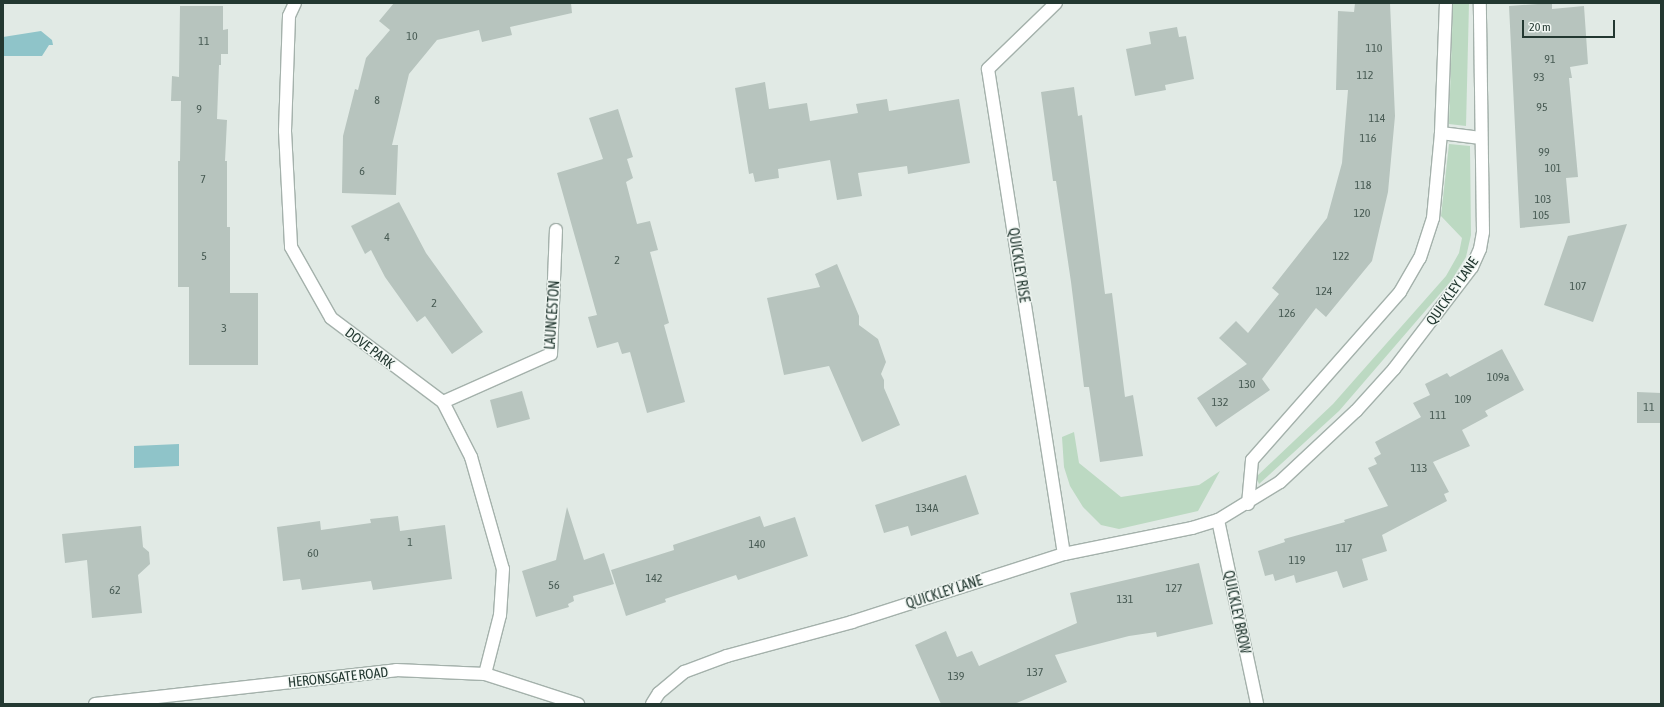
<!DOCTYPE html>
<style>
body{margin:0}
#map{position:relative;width:1664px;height:707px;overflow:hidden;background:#e1eae5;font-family:"Asap Condensed",sans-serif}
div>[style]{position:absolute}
.green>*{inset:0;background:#bcd9c2}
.water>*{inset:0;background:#8fc4c9}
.building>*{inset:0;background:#b7c4be}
.roads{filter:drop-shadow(1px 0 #a4b1ab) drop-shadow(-1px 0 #a4b1ab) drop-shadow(0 1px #a4b1ab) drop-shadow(0 -1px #a4b1ab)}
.minor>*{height:12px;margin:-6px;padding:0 6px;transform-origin:6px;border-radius:6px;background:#fff}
span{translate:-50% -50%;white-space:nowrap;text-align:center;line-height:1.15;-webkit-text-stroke:3px #f1f7f3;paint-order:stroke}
.number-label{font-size:12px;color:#485b54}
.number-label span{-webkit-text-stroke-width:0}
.street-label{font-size:14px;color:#233831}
.frame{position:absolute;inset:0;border:4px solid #233831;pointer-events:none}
.scale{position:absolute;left:1522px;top:20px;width:93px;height:18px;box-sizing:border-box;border:2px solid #233831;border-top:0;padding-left:5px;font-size:12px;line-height:14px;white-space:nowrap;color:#233831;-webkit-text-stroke:3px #f1f7f3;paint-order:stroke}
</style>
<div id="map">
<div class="green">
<i style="clip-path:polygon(1453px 3px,1469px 3px,1466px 126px,1449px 124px)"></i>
<i style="clip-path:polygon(1449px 144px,1470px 146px,1471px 235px,1466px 257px,1451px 281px,1339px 411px,1259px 484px,1256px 477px,1333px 404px,1446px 276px,1459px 253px,1462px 238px,1441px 216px)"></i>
<i style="clip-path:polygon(1074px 432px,1079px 463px,1121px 497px,1199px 485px,1220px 471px,1198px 511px,1119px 529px,1101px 525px,1083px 507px,1070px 486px,1064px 467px,1062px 437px)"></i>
</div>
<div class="water">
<i style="clip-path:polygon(41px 31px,52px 40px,53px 45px,49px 45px,42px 56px,3px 56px,3px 37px)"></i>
<i style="clip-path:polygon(179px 444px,179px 466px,134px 468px,134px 446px)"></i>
</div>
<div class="building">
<i style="clip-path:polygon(394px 3px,571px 3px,572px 13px,510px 27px,512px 35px,482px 42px,479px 30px,437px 40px,409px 74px,392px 145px,398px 145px,396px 195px,342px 193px,343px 136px,355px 89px,358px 90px,366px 58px,390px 30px,379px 21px)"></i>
<i style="clip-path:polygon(1355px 3px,1390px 3px,1395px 116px,1388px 192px,1372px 261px,1326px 317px,1316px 308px,1262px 379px,1270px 390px,1216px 427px,1197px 398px,1247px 364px,1219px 338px,1236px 321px,1248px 333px,1279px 294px,1272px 288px,1327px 218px,1342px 163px,1348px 90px,1336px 90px,1338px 11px,1354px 12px)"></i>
<i style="clip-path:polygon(1552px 3px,1552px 9px,1584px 6px,1588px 64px,1570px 67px,1572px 78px,1569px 78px,1578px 177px,1566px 178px,1570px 223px,1520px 228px,1509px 6px)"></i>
<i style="clip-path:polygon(180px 6px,223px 6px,223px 30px,228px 29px,228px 54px,221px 54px,221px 65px,219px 65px,217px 119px,227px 120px,225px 161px,227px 161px,227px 227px,230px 227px,230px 293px,258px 293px,258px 365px,189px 365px,189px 287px,178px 287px,178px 161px,180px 161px,181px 101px,171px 101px,172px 76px,179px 77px)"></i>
<i style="clip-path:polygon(1177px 27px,1179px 37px,1186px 36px,1194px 79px,1165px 85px,1166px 90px,1135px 96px,1126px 49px,1151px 44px,1149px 32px)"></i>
<i style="clip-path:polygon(765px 82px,769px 109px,807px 103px,810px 121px,858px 113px,856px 104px,887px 99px,889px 111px,959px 99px,970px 163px,908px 174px,907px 166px,858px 173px,862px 196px,837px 200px,830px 160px,778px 169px,779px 178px,755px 182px,753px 173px,749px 174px,735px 88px)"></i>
<i style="clip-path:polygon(1074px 87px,1078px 116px,1082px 115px,1105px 294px,1112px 293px,1125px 397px,1133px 395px,1143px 456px,1100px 462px,1089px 387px,1084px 387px,1071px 282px,1056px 181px,1053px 181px,1041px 92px)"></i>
<i style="clip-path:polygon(618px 109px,633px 157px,627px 159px,633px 178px,626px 182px,637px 224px,650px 221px,658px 250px,650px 252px,669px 323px,664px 325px,685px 402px,647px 413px,630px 352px,622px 354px,618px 342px,597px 348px,588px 317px,597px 315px,557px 173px,603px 159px,589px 118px)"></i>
<i style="clip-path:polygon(399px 202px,426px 253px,483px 332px,452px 354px,425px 316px,417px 322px,385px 277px,371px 250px,365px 254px,351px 226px)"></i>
<i style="clip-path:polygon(1627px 224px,1593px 322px,1544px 305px,1568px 236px)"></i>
<i style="clip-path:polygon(837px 264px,859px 316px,859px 325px,878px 339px,886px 362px,881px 374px,884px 380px,884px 388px,900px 425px,862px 442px,829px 366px,784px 375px,767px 298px,820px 287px,815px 274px)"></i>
<i style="clip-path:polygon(1502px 349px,1524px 390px,1485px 411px,1488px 416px,1462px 430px,1470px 446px,1433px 462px,1449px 492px,1444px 494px,1447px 501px,1382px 535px,1387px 551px,1362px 559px,1368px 580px,1343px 588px,1337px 571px,1296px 583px,1294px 575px,1275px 581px,1273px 574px,1265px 576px,1258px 551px,1285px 542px,1284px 539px,1345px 522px,1344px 520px,1388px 506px,1368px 468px,1377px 464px,1374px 458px,1381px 454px,1375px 442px,1421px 417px,1413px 403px,1430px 395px,1425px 384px,1447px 373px,1450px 377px)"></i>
<i style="clip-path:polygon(522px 391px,530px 419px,497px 428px,490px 400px)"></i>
<i style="clip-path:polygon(1637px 392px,1661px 393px,1661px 423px,1637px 423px)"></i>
<i style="clip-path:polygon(966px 475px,979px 514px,911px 536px,908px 526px,884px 533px,875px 505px)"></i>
<i style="clip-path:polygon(567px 507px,584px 560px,604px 553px,614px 584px,573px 596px,574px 601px,568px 604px,569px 607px,536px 617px,522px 571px,556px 560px)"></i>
<i style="clip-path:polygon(398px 516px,400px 531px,445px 525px,452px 579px,373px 590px,371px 581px,302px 590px,300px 579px,283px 581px,277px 527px,320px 521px,321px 530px,371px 523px,370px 519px)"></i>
<i style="clip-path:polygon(760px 516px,764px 527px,795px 517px,808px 556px,738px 580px,736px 575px,665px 599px,666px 602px,626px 616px,611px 570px,674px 550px,673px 545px)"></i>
<i style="clip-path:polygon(141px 526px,143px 547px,149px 552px,150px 564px,138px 575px,142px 613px,92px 618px,87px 560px,65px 563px,62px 534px)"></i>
<i style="clip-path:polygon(1199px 563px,1213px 624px,1157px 637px,1156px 632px,1129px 636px,1055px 655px,1067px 682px,1014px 704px,941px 704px,915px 645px,946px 631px,957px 657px,972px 651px,979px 666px,1077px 623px,1070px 593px)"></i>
</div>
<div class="roads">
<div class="minor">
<i style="left:295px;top:3px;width:14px;rotate:115deg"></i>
<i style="left:289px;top:16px;width:115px;rotate:92deg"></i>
<i style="left:285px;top:131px;width:116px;rotate:87deg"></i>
<i style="left:291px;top:247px;width:81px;rotate:60.6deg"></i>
<i style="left:331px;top:318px;width:140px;rotate:36.9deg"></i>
<i style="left:443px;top:402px;width:62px;rotate:63deg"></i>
<i style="left:471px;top:457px;width:116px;rotate:74.1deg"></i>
<i style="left:503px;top:569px;width:46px;rotate:93.7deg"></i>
<i style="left:500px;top:615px;width:61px;rotate:104.3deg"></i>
<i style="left:1056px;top:3px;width:95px;rotate:135.9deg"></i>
<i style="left:988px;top:69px;width:491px;rotate:81.1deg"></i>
<i style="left:1441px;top:133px;width:40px;rotate:7.1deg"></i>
<i style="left:443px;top:402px;width:118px;rotate:-24deg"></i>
<i style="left:551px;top:354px;width:124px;rotate:-87.7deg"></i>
<i style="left:1248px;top:504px;width:44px;rotate:-84.8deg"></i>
<i style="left:1252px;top:460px;width:224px;rotate:-48.6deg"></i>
<i style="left:1400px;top:292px;width:39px;rotate:-60deg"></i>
<i style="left:1420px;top:258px;width:42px;rotate:-72deg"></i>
<i style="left:1433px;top:218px;width:85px;rotate:-84.6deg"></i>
<i style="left:1441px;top:133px;width:130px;rotate:-87.8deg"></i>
<i style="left:1218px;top:520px;width:188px;rotate:78deg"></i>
<i style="left:95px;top:704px;width:303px;rotate:-6.4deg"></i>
<i style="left:396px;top:670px;width:89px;rotate:2.6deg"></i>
<i style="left:485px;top:674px;width:98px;rotate:17.9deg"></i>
<i style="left:652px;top:704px;width:13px;rotate:-58deg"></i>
<i style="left:659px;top:693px;width:33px;rotate:-40deg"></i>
<i style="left:684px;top:672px;width:46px;rotate:-20.4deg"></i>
<i style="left:727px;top:656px;width:130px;rotate:-15.2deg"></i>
<i style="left:852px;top:622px;width:223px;rotate:-17.8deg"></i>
<i style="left:1064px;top:554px;width:131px;rotate:-11.5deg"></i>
<i style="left:1192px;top:528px;width:27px;rotate:-17deg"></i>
<i style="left:1218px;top:520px;width:73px;rotate:-31.5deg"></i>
<i style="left:1280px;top:482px;width:104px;rotate:-43.1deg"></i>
<i style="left:1356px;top:411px;width:57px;rotate:-47.9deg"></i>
<i style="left:1394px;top:369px;width:128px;rotate:-52.6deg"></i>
<i style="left:1472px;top:267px;width:20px;rotate:-66deg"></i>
<i style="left:1480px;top:249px;width:17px;rotate:-80deg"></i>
<i style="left:1483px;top:232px;width:229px;rotate:-90.8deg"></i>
</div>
</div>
<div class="number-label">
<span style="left:412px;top:37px">10</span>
<span style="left:204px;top:42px">11</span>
<span style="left:1374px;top:49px">110</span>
<span style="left:1550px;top:60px">91</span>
<span style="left:1365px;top:76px">112</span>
<span style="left:1539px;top:78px">93</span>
<span style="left:377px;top:101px">8</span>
<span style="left:1542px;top:108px">95</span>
<span style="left:199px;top:110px">9</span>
<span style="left:1377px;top:119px">114</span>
<span style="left:1368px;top:139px">116</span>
<span style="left:1544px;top:153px">99</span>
<span style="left:1553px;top:169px">101</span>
<span style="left:362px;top:172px">6</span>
<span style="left:203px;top:180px">7</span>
<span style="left:1363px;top:186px">118</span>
<span style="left:1543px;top:200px">103</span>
<span style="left:1362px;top:214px">120</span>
<span style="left:1541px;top:216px">105</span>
<span style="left:387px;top:238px">4</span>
<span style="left:204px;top:257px">5</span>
<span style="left:1341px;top:257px">122</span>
<span style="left:617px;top:261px">2</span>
<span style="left:1578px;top:287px">107</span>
<span style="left:1324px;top:292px">124</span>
<span style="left:434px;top:304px">2</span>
<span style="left:1287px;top:314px">126</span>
<span style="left:224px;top:329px">3</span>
<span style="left:1498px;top:378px">109a</span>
<span style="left:1247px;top:385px">130</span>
<span style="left:1463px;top:400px">109</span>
<span style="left:1220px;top:403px">132</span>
<span style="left:1649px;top:408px">11</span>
<span style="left:1438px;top:416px">111</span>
<span style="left:1419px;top:469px">113</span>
<span style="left:927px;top:509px">134A</span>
<span style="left:410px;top:543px">1</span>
<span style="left:757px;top:545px">140</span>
<span style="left:1344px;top:549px">117</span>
<span style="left:313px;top:554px">60</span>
<span style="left:1297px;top:561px">119</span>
<span style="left:654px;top:579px">142</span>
<span style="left:554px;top:586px">56</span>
<span style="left:1174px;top:589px">127</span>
<span style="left:115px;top:591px">62</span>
<span style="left:1125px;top:600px">131</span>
<span style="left:1035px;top:673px">137</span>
<span style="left:956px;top:677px">139</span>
</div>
<div class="street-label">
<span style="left:1019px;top:265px;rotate:81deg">QUICKLEY RISE</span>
<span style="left:1452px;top:291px;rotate:-55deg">QUICKLEY LANE</span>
<span style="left:552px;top:315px;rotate:-86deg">LAUNCESTON</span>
<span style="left:370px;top:348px;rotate:37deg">DOVE PARK</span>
<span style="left:944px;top:592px;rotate:-18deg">QUICKLEY LANE</span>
<span style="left:1237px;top:612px;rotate:78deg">QUICKLEY BROW</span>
<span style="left:338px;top:677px;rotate:-6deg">HERONSGATE ROAD</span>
</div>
<div class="frame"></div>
<div class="scale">20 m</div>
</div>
